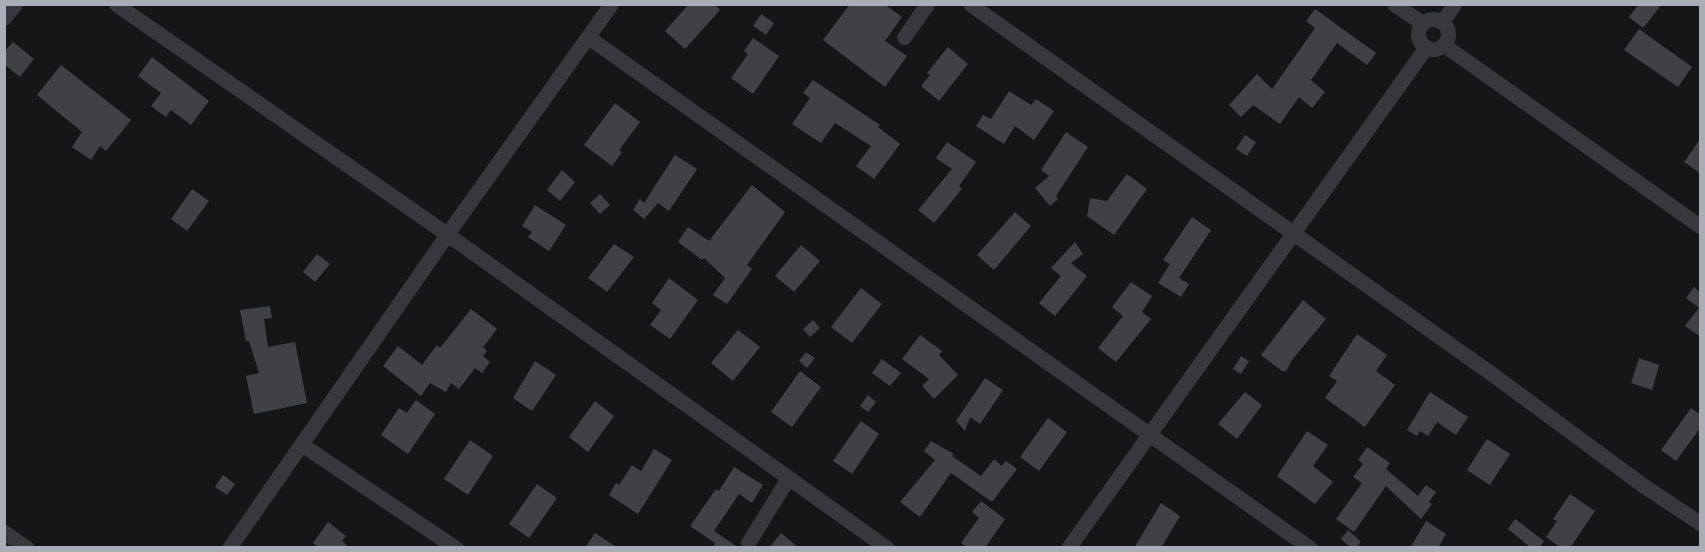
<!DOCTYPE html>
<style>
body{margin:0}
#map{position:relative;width:1705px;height:552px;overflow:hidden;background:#161618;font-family:Raleway,sans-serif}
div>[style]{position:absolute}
.building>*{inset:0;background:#404145}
.street>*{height:15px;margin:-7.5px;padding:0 7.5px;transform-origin:7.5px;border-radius:7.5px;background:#37383d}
.street>.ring{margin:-7.5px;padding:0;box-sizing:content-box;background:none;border:15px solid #37383d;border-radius:50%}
span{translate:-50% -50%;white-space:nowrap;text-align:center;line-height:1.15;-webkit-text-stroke:4.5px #111113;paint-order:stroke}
.frame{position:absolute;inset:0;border:6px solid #a8adb8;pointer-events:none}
</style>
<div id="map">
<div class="building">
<i style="clip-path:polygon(689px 4px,714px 4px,720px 10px,685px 49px,665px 31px)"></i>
<i style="clip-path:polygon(850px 4px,884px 4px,902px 17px,885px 41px,907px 56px,885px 87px,823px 40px)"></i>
<i style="clip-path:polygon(1639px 4px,1662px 4px,1643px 28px,1629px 17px)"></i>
<i style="clip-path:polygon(1315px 9px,1376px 53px,1367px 65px,1337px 43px,1311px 80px,1325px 92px,1312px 108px,1299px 97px,1280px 124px,1253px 105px,1241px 117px,1229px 105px,1257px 74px,1272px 89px,1315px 28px,1306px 21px)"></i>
<i style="clip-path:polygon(761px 14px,774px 23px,766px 35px,753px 26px)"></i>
<i style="clip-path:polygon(1639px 29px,1692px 67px,1678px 87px,1624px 50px)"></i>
<i style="clip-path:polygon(753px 38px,779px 56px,753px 94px,731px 78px,748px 54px,744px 51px)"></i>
<i style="clip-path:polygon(13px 42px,34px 59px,20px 77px,4px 64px,4px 52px)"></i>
<i style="clip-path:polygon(948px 47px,968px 64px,939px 101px,921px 86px,930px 75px,927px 73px)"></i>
<i style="clip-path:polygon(152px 57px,209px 101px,191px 125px,171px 110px,166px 117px,151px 106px,161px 93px,138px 76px)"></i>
<i style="clip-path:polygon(61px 65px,131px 120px,106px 151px,100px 146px,91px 160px,72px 147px,82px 132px,37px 95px)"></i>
<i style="clip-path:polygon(813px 80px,880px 125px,878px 127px,900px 144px,874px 179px,856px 166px,871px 146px,835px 123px,821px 143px,792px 124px,810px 98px,803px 93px)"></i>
<i style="clip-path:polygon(1009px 91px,1031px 105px,1036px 99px,1054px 111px,1034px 140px,1015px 126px,1004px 144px,976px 126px,983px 115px,991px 119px)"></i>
<i style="clip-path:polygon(615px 103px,640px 122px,619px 150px,622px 152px,612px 166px,584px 145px)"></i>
<i style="clip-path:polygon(1066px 132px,1088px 147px,1056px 196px,1058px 199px,1050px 206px,1035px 188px,1049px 176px,1041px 170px)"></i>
<i style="clip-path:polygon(1245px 135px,1256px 142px,1247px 156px,1236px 149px)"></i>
<i style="clip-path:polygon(1701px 138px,1701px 174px,1684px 162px)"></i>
<i style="clip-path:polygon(947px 142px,976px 162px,959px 186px,962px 189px,934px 223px,918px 210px,952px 169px,936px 158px)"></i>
<i style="clip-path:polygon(675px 155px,697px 169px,669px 211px,658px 203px,644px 219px,633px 210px,640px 199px,644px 203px)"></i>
<i style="clip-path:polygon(562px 170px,575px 182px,560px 201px,547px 190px)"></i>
<i style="clip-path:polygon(1127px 174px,1147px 189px,1114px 235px,1087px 216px,1090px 198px,1107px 201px)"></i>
<i style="clip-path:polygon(752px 185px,785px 212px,747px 265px,752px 269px,727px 304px,713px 295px,725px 278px,704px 258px,702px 260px,678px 242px,688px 227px,709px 241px)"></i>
<i style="clip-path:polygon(192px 189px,209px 201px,187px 231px,171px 219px)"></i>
<i style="clip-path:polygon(600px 194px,610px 205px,600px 214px,590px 203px)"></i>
<i style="clip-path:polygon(535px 205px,566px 225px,549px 251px,528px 237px,532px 232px,522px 226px)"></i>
<i style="clip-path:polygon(1015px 212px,1031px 226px,994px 270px,977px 255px)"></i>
<i style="clip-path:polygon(1192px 217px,1211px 230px,1179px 278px,1189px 284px,1181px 297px,1158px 283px,1170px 264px,1163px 260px)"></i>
<i style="clip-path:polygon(1075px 242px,1083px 254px,1071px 263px,1087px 276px,1055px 316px,1039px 303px,1061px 276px,1051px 268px)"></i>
<i style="clip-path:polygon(614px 244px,634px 257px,607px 292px,588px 278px)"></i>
<i style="clip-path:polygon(801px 245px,820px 261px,794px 292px,775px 276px)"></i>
<i style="clip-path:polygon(317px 254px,330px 264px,315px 282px,303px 272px)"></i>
<i style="clip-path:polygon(669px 278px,698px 300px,670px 339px,650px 325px,661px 310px,652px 303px)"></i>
<i style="clip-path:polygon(1131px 282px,1152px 296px,1142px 312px,1151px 319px,1116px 362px,1098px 348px,1123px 316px,1112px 307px)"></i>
<i style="clip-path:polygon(1694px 287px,1701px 293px,1701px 337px,1685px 326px,1699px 308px,1686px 298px)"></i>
<i style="clip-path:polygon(861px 288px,882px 304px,852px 343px,831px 327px)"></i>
<i style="clip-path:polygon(1303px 300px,1326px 319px,1292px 360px,1286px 371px,1282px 371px,1261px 355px)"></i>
<i style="clip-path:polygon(270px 306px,272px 318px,264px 319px,268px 347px,295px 342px,307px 403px,254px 414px,246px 376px,259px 373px,249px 341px,246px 341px,240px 310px)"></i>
<i style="clip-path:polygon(471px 309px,497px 329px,483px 347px,487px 351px,483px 356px,490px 362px,482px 373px,475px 368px,459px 389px,451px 383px,446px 392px,430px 383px,421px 396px,383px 366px,398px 346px,422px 365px,437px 345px,440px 348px)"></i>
<i style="clip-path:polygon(813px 320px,820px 328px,810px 337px,803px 329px)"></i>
<i style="clip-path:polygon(738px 330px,760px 347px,733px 381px,711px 363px)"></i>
<i style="clip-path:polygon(1357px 334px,1387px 355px,1376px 371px,1395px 385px,1365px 427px,1325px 398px,1337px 381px,1329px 376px)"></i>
<i style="clip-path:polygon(920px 335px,942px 351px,939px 355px,958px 375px,934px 399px,922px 386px,929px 379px,902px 359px)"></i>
<i style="clip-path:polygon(806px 352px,815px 358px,807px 368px,799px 361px)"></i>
<i style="clip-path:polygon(1241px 356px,1249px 361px,1241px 374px,1233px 369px)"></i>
<i style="clip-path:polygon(1639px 358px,1659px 365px,1652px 390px,1631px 383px)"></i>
<i style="clip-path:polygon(882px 359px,901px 373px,890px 386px,872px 373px)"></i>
<i style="clip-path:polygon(535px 361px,556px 375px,532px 411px,513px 398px)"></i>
<i style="clip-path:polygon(800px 371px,821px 387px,792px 427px,771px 412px)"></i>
<i style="clip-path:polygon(985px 378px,1003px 390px,980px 424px,970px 417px,965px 431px,956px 421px)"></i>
<i style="clip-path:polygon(1245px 392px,1262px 405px,1237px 439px,1218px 424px)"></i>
<i style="clip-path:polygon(1430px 392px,1468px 417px,1456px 435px,1437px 422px,1428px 436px,1420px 431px,1417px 436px,1407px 430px)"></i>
<i style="clip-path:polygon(868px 395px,876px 402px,868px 412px,860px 406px)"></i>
<i style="clip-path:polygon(416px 400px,435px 414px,408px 454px,381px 435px,399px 408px,407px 413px)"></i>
<i style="clip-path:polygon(595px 401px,614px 416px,588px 452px,569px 437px)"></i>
<i style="clip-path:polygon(1691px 408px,1701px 415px,1701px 427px,1676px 461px,1661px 450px)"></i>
<i style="clip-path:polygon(1048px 418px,1067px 432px,1039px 471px,1020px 457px)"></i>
<i style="clip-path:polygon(861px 421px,879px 434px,852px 474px,833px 461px)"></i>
<i style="clip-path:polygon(1307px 431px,1328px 445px,1313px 466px,1333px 482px,1315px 504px,1277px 476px)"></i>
<i style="clip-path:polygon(1487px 439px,1510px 454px,1490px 485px,1467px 470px)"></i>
<i style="clip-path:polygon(470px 440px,493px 456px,468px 495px,444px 479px)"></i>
<i style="clip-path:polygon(931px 441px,954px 454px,952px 456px,981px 476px,994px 459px,1002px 466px,1006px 461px,1017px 469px,992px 502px,951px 473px,920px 517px,900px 502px,935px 460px,924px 451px)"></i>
<i style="clip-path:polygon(1367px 447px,1390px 463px,1386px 469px,1418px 496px,1426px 485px,1436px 492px,1429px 502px,1432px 504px,1421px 519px,1386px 486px,1354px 532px,1336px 519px,1362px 483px,1353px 477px,1363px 464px,1358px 460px)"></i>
<i style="clip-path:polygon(654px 449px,672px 460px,638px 514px,609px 495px,616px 483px,619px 485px,632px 465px,641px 471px)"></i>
<i style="clip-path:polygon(734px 467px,763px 485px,752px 503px,739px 494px,714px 531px,739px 548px,713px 548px,715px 543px,690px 526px,716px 489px,719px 491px)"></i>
<i style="clip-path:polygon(223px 475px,235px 484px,227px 495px,215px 487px)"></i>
<i style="clip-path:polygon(537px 484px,557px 498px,529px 538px,509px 524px)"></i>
<i style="clip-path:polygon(1570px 494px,1595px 511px,1570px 548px,1561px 548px,1546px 537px,1557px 521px,1553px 519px)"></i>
<i style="clip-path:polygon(981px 501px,1005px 519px,985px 548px,968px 548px,961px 543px,979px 518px,972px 512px)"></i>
<i style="clip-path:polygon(1161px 503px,1180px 516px,1161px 548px,1134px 548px)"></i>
<i style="clip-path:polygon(1515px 519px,1544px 541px,1539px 548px,1531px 548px,1508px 529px)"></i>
<i style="clip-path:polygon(1426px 521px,1446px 534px,1438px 548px,1410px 548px)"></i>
<i style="clip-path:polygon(328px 522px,346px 536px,342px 541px,350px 548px,319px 548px,313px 543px)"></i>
<i style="clip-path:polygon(1348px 530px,1361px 542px,1356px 548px,1351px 548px,1341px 539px)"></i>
<i style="clip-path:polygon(595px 533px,618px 548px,585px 548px)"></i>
<i style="clip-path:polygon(781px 533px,799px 548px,769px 548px)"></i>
</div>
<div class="street">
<i style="left:116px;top:4px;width:403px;rotate:34.8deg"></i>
<i style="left:447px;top:234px;width:541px;rotate:35.51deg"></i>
<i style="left:970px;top:4px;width:640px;rotate:35.33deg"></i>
<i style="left:1492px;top:374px;width:189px;rotate:36.4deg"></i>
<i style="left:1644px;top:486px;width:67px;rotate:33.5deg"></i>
<i style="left:1394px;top:4px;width:34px;rotate:34deg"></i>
<i style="left:4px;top:18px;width:18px;rotate:-52deg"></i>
<i class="ring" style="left:1418px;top:19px;width:15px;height:15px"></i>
<i style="left:1442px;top:22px;width:22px;rotate:-56deg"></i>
<i style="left:588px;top:37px;width:885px;rotate:35.29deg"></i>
<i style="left:904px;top:37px;width:40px;rotate:-55.1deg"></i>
<i style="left:1444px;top:45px;width:314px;rotate:35.3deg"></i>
<i style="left:301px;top:444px;width:187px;rotate:33.9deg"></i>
<i style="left:4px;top:532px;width:28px;rotate:35deg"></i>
<i style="left:748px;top:543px;width:76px;rotate:-58.4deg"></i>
<i style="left:229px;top:548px;width:382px;rotate:-55.2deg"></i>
<i style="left:447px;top:234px;width:282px;rotate:-54.5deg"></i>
<i style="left:1068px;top:548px;width:616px;rotate:-54.45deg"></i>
</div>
<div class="frame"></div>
</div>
